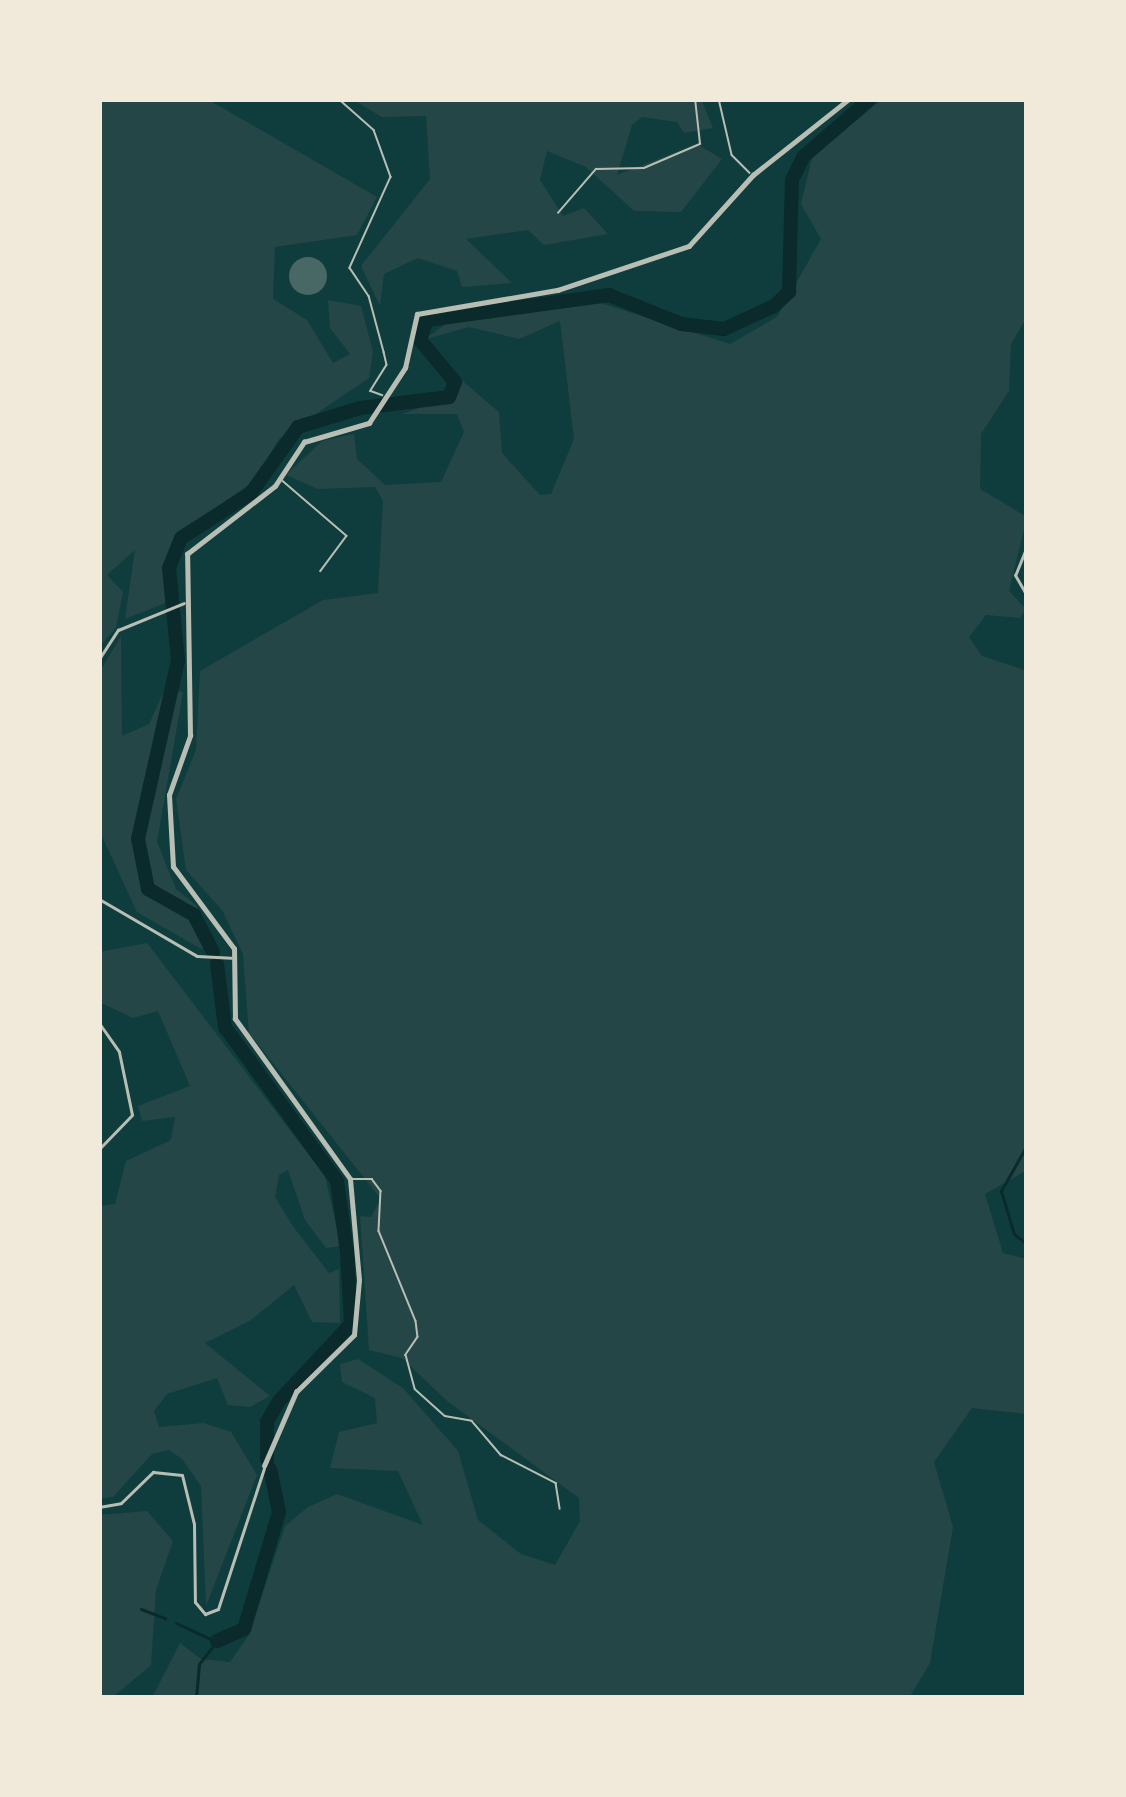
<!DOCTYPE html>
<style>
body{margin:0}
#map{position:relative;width:1126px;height:1797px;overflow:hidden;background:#0f3d3e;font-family:"Alegreya Sans",sans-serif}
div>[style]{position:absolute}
.green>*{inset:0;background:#244646}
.stream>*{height:3px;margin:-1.5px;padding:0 1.5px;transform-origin:1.5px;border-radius:1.5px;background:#0a2a2b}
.river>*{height:14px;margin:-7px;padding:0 7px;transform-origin:7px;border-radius:7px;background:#0a2a2b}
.building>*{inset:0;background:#486865}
.round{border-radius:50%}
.service>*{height:1.5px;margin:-0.75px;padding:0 0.75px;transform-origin:0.75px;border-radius:0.75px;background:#b8beb3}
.minor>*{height:3px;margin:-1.5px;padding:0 1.5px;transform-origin:1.5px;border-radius:1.5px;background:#b8beb3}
.tertiary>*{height:4.5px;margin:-2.25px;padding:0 2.25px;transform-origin:2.25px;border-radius:2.25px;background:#b8beb3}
span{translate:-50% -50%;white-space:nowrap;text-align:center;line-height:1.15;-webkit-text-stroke:10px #f1e9da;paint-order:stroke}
.frame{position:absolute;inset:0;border:102px solid #f1e9da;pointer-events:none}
</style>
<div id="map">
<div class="green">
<i style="clip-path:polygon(99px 99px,207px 99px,377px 197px,357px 235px,275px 247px,273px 299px,307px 320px,333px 363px,350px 354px,330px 328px,328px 300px,361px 306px,373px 352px,369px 378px,279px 439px,254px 481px,190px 526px,163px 565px,168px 602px,125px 619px,135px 550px,107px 575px,123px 592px,116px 628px,99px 647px)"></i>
<i style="clip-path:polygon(352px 99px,701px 99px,713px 128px,684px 133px,677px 122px,642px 117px,632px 125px,617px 175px,697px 144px,722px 159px,681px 212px,634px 211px,586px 167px,547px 151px,540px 180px,563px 216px,584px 208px,608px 234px,544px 245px,528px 230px,466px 239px,512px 283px,462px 287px,457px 271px,418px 258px,384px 274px,380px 306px,361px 266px,430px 179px,426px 116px,382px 117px)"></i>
<i style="clip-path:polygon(evenodd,882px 99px,1027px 99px,1027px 317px,1011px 344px,1009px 391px,981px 434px,980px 489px,1027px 517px,1009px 591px,1026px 609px,1020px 618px,986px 615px,969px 637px,982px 656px,1027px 671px,1027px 1170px,985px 1194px,1003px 1253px,1027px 1259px,1027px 1414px,972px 1408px,934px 1462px,953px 1527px,930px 1663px,909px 1698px,152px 1698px,180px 1643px,201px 1659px,230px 1662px,249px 1635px,285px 1526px,308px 1507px,337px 1494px,423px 1525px,398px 1471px,330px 1468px,339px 1432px,377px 1423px,375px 1398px,342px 1382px,340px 1364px,358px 1359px,403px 1388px,458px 1451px,478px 1520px,521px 1554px,555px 1565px,580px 1521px,579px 1498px,447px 1401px,402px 1358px,369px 1350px,360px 1216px,371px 1217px,381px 1199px,249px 1033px,243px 954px,222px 910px,186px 870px,176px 799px,196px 750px,200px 671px,323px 600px,378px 593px,383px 501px,375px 487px,318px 489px,286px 475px,322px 441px,354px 434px,357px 459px,385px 485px,441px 482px,464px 432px,457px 414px,402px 414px,459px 394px,421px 342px,450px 321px,594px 301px,730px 344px,777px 317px,821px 239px,801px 204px,812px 158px,882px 99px,560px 321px,574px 439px,551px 494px,540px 495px,502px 453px,499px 412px,426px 350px,426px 339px,469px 327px,519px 339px,560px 321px)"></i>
<i style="clip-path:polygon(121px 636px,122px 736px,149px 724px,165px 689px,183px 692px,157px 842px,176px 889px,197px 906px,203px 950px,137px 912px,99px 830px,99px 673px)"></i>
<i style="clip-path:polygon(147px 943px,325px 1176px,341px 1246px,326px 1248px,305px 1220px,288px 1170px,279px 1175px,275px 1197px,292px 1225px,329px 1273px,339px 1269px,340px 1323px,312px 1322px,294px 1285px,251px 1320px,205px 1343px,270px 1396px,250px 1407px,228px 1405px,217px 1378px,167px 1394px,154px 1411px,159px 1427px,204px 1423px,231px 1432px,257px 1475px,206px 1606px,201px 1486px,182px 1459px,169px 1450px,152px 1454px,113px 1497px,99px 1499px,99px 1206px,115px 1204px,126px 1161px,171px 1140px,175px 1117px,142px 1121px,138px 1106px,190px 1086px,158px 1011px,133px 1018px,99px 1002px,99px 952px)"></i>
<i style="clip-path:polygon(147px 1511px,173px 1541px,156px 1590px,151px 1665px,112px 1698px,99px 1698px,99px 1515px)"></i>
</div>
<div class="stream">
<i style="left:1027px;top:563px;width:14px;rotate:90deg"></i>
<i style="left:1027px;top:1145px;width:53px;rotate:119.5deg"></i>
<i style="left:1001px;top:1191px;width:45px;rotate:73.2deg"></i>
<i style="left:1014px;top:1234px;width:16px;rotate:38deg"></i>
<i style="left:141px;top:1609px;width:26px;rotate:21deg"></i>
<i style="left:176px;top:1623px;width:43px;rotate:24.8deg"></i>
<i style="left:196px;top:1698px;width:34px;rotate:-85deg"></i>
<i style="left:199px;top:1664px;width:29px;rotate:-52deg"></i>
</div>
<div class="river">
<i style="left:213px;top:952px;width:42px;rotate:-117.2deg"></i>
<i style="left:194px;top:915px;width:53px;rotate:-150.5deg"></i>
<i style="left:148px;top:889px;width:51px;rotate:-101.3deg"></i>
<i style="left:138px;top:839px;width:183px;rotate:-77.4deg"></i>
<i style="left:178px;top:660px;width:92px;rotate:-95.6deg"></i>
<i style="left:169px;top:568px;width:32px;rotate:-68deg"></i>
<i style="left:181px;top:538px;width:83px;rotate:-32.7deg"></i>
<i style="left:251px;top:493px;width:81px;rotate:-54.5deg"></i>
<i style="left:298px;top:427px;width:65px;rotate:-17deg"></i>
<i style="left:360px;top:408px;width:90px;rotate:-7deg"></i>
<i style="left:449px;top:397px;width:16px;rotate:-68deg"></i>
<i style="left:455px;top:382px;width:55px;rotate:-129.8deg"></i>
<i style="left:420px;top:340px;width:21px;rotate:-71deg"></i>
<i style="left:427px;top:320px;width:184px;rotate:-7.8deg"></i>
<i style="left:609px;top:295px;width:78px;rotate:21.9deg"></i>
<i style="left:681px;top:324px;width:43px;rotate:6.6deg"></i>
<i style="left:724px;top:329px;width:55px;rotate:-24.7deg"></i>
<i style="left:774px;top:306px;width:21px;rotate:-43deg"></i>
<i style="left:789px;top:292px;width:112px;rotate:-88.5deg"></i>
<i style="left:792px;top:180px;width:25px;rotate:-64deg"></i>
<i style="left:803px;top:157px;width:89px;rotate:-40.9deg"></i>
<i style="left:217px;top:964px;width:64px;rotate:82.8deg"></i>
<i style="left:225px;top:1027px;width:190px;rotate:54deg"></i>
<i style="left:337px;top:1181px;width:71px;rotate:81.9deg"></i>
<i style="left:347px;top:1251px;width:73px;rotate:86.9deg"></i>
<i style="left:351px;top:1324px;width:105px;rotate:133.1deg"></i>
<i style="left:279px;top:1401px;width:24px;rotate:120deg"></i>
<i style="left:267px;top:1422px;width:37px;rotate:90deg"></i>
<i style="left:217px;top:1641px;width:30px;rotate:-24deg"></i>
<i style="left:244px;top:1629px;width:122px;rotate:-73.3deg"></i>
<i style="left:279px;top:1512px;width:44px;rotate:-101.8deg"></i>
</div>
<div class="building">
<i class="round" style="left:289px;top:257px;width:38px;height:38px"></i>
</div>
<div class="service">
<i style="left:339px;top:99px;width:47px;rotate:41.5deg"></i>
<i style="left:374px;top:130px;width:50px;rotate:70.1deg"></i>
<i style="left:391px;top:177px;width:100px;rotate:114.3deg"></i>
<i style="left:350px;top:268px;width:34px;rotate:56deg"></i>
<i style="left:369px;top:296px;width:58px;rotate:75deg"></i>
<i style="left:384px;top:352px;width:13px;rotate:77deg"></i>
<i style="left:387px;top:365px;width:31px;rotate:122deg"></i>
<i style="left:371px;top:391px;width:12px;rotate:20deg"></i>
<i style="left:719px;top:99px;width:57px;rotate:76.9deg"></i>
<i style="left:732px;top:155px;width:25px;rotate:45deg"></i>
<i style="left:558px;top:213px;width:58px;rotate:-49.2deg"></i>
<i style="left:596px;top:169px;width:48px;rotate:-1.2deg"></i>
<i style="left:644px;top:168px;width:61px;rotate:-23.2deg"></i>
<i style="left:700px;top:144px;width:45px;rotate:-96.3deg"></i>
<i style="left:283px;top:481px;width:84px;rotate:40.7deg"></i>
<i style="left:347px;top:536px;width:44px;rotate:126.6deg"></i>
<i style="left:353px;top:1179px;width:19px"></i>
<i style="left:372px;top:1179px;width:15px;rotate:53deg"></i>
<i style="left:381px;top:1191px;width:40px;rotate:92.9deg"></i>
<i style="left:379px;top:1231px;width:97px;rotate:67.7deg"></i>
<i style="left:416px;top:1321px;width:16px;rotate:83deg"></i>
<i style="left:418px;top:1337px;width:22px;rotate:124deg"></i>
<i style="left:406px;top:1355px;width:35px;rotate:75deg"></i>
<i style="left:415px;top:1389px;width:40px;rotate:42deg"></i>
<i style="left:445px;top:1416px;width:27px;rotate:10deg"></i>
<i style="left:472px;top:1421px;width:45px;rotate:49.5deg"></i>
<i style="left:501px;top:1455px;width:62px;rotate:27deg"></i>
<i style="left:556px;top:1483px;width:26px;rotate:81deg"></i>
</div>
<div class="minor">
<i style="left:1027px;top:341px;width:49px;rotate:90deg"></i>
<i style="left:1027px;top:546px;width:31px;rotate:112deg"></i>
<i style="left:1015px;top:575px;width:24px;rotate:60deg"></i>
<i style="left:99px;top:659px;width:35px;rotate:-57deg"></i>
<i style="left:118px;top:630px;width:71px;rotate:-22.2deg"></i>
<i style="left:99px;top:899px;width:113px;rotate:30.2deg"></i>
<i style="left:197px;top:956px;width:34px;rotate:3deg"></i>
<i style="left:99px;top:1023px;width:35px;rotate:55deg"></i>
<i style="left:119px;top:1052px;width:64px;rotate:78.3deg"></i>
<i style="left:132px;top:1115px;width:47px;rotate:134.1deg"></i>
<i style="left:99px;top:1507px;width:22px;rotate:-10deg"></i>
<i style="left:121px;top:1503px;width:45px;rotate:-44.1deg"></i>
<i style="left:153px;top:1472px;width:29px;rotate:6deg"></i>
<i style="left:182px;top:1475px;width:50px;rotate:76.2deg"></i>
<i style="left:194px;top:1524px;width:78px;rotate:89.3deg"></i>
<i style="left:195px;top:1602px;width:16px;rotate:50deg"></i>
<i style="left:205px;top:1614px;width:14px;rotate:-21deg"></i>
<i style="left:218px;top:1609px;width:148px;rotate:-71.9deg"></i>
</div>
<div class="tertiary">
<i style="left:264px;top:1466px;width:81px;rotate:-66.6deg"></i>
<i style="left:296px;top:1392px;width:81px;rotate:-44.5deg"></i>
<i style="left:354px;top:1335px;width:55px;rotate:-84.8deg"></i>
<i style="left:359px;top:1280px;width:101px;rotate:-95.1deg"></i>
<i style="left:350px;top:1179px;width:197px;rotate:-125.7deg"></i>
<i style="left:235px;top:1019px;width:70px;rotate:-90.8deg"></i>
<i style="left:234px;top:949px;width:102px;rotate:-126.6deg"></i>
<i style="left:173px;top:867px;width:72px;rotate:-93.2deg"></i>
<i style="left:169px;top:795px;width:63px;rotate:-70.4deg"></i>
<i style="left:190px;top:736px;width:182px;rotate:-90.9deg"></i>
<i style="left:187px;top:554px;width:111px;rotate:-37.7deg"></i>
<i style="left:275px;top:486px;width:53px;rotate:-56.6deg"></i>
<i style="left:304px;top:442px;width:68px;rotate:-16.3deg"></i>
<i style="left:369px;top:423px;width:66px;rotate:-56.8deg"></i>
<i style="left:405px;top:368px;width:55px;rotate:-77.5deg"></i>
<i style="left:417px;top:314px;width:143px;rotate:-9.7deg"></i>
<i style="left:558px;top:290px;width:138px;rotate:-18.6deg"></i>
<i style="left:689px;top:246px;width:96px;rotate:-48deg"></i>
<i style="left:753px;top:175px;width:122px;rotate:-38.4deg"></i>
</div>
<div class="frame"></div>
</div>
